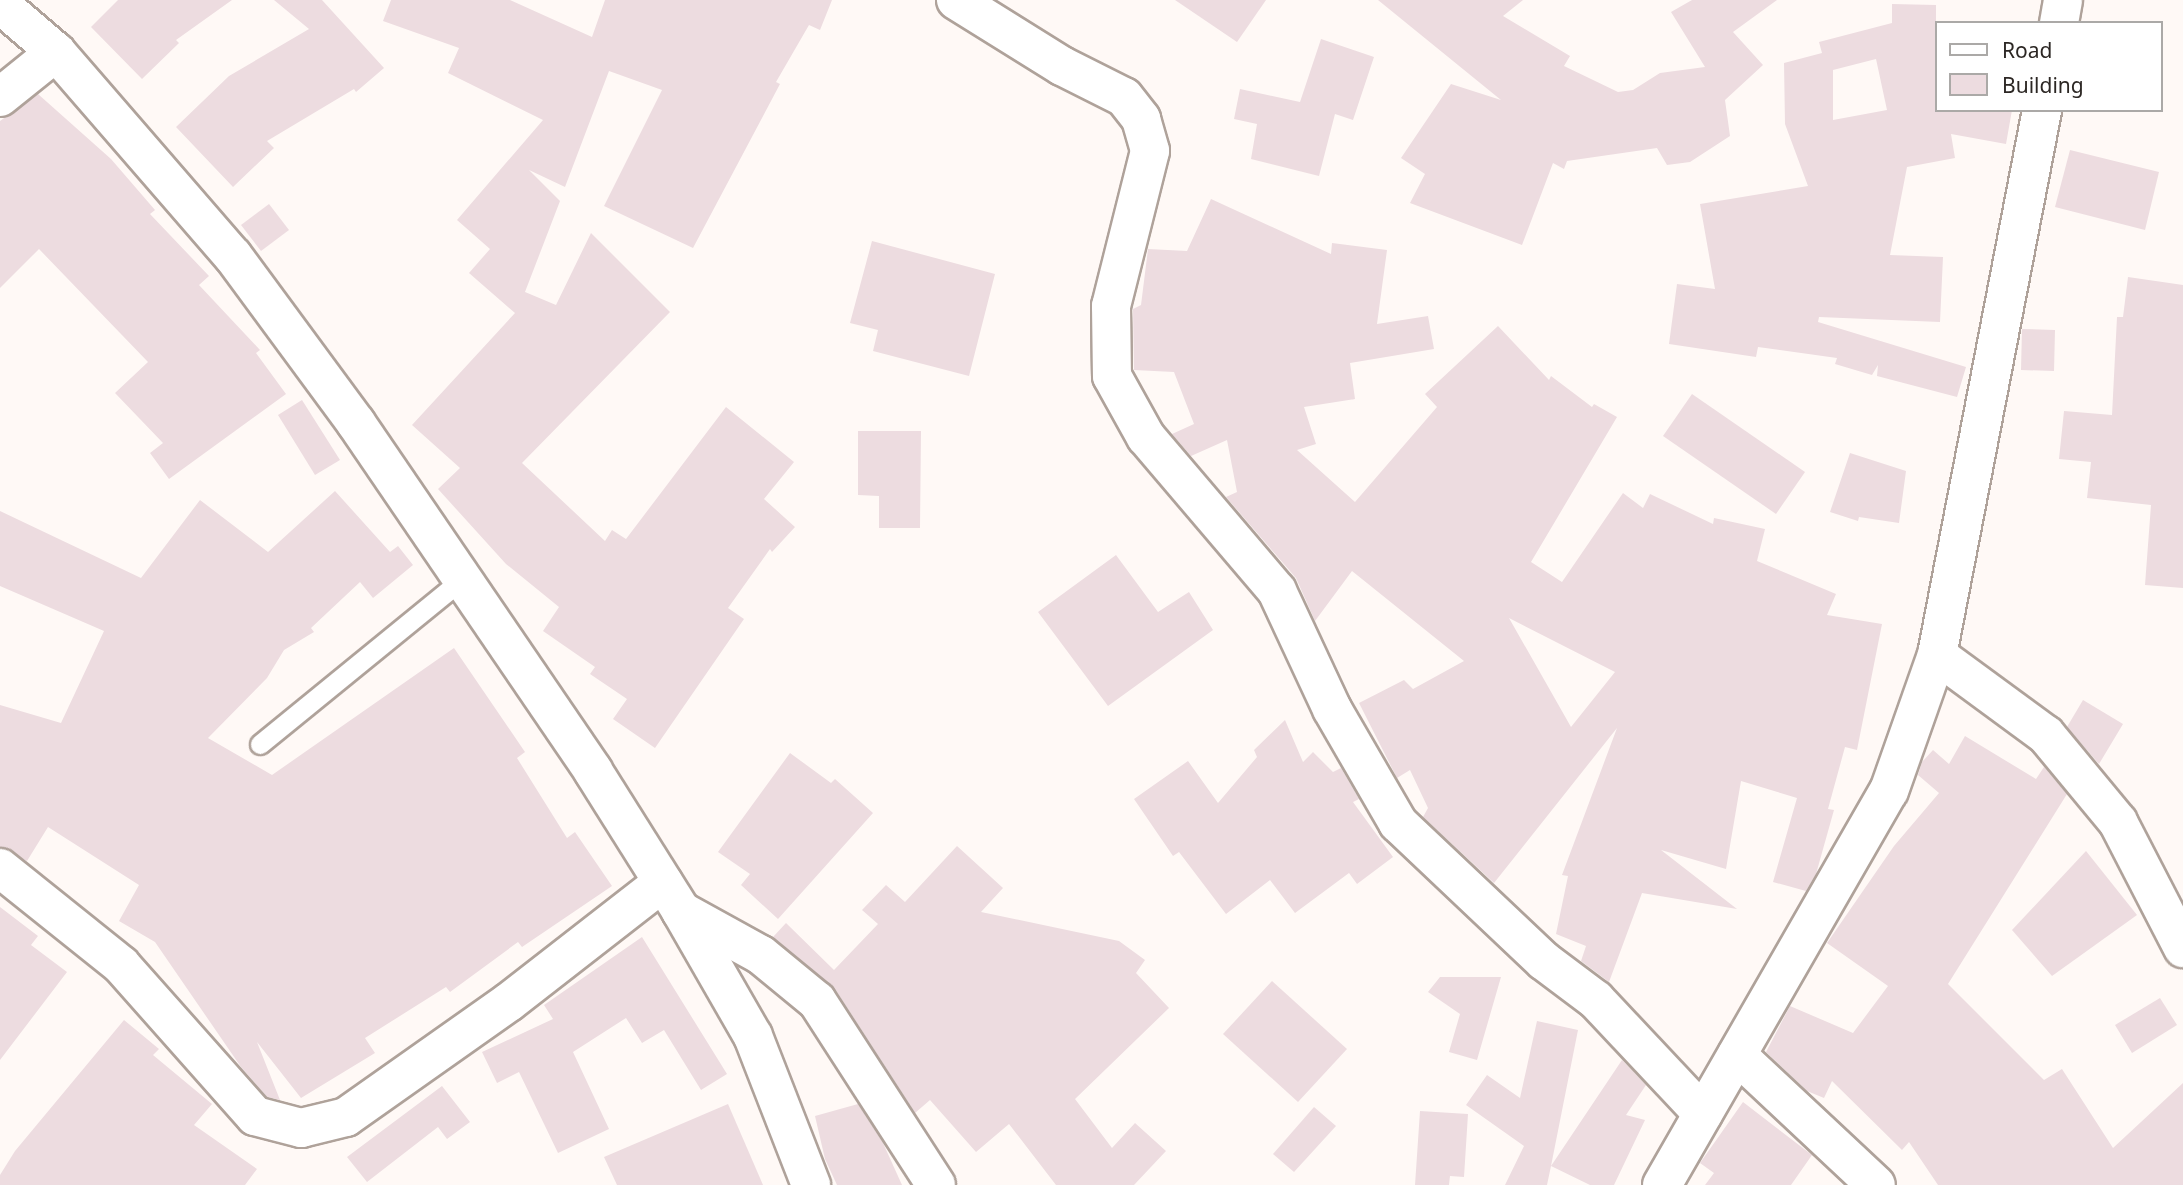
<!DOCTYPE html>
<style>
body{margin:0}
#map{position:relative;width:2183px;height:1185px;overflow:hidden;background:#fff9f6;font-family:"Noto Sans",sans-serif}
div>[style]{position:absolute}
.building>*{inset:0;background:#eddce0}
.roads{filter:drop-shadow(2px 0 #afa29a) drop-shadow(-2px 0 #afa29a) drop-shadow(0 2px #afa29a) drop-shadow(0 -2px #afa29a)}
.lane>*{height:19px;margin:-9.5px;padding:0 9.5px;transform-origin:9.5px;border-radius:9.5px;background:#fff}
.street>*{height:38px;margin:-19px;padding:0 19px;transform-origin:19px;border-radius:19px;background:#fff}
span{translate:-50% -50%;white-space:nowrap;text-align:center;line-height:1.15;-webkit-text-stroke:7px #fff;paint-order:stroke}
.legend{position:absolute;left:1935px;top:21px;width:228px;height:91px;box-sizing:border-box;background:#fff;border:2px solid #aba9a7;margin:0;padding:9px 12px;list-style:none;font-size:21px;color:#2c2724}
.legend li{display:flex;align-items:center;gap:14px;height:35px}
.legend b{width:35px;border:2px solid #aba9a7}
</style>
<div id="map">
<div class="building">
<i style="clip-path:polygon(118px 0,232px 0,176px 40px,179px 43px,142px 79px,91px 27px)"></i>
<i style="clip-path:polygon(274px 0,322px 0,384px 68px,356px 92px,354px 89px,267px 141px,274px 148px,233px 187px,176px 127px,229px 76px,309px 29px)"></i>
<i style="clip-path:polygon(391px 0,510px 0,592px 37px,605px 0,832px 0,820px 30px,809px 25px,776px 82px,780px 84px,693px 248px,604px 206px,662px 90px,609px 71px,565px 187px,529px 170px,560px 201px,525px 292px,556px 305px,591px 233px,670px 312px,522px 463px,605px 541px,612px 530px,626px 539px,726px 407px,794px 462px,764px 499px,795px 527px,772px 552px,770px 549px,728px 608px,744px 619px,655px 748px,613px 719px,627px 699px,590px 674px,595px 667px,543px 631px,559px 607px,506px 564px,438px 489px,460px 468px,412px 425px,515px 313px,469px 273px,490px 249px,457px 220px,543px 120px,448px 73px,459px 48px,383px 21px)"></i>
<i style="clip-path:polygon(1175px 0,1266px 0,1237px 42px)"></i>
<i style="clip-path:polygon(1378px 0,1523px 0,1503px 16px,1570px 56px,1564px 66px,1618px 92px,1633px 90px,1660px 73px,1705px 67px,1671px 12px,1692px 0,1777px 0,1733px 32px,1763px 65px,1725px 100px,1730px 136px,1690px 162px,1667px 165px,1657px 148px,1567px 161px,1564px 169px,1553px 163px,1522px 245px,1410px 203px,1425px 174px,1401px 158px,1451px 84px,1501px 100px)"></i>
<i style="clip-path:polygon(evenodd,1892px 4px,1936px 5px,1936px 110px,2012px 110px,2006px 144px,1951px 134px,1955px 158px,1907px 167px,1890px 255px,1943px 257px,1940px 322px,1819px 317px,1818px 322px,1966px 367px,1957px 397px,1877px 376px,1878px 365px,1872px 375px,1835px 364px,1837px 358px,1758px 347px,1756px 357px,1669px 344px,1677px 284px,1715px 289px,1700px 204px,1808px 186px,1785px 124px,1784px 63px,1822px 53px,1819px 42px,1892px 23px,1892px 4px,1876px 59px,1887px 110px,1833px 120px,1833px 70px,1876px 59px)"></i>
<i style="clip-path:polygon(1321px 39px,1374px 57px,1353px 120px,1335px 114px,1319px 176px,1251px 159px,1257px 124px,1234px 119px,1240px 89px,1300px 102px)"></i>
<i style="clip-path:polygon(38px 94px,111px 159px,155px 210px,150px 214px,209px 276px,199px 285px,260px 350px,256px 353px,286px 394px,169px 479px,150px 453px,163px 443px,115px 393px,148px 362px,39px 249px,0 288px,0 121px)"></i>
<i style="clip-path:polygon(2070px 150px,2159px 172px,2145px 230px,2055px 207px)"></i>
<i style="clip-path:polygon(evenodd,1211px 199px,1331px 254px,1332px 243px,1387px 250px,1377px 324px,1428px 316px,1434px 349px,1350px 363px,1355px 399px,1304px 407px,1316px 444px,1297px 450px,1355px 502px,1437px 407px,1425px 394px,1498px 326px,1549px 380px,1551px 376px,1592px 407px,1594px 404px,1617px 417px,1531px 562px,1562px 582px,1623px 493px,1643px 508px,1650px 494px,1713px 524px,1714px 518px,1765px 529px,1757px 561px,1836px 594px,1827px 615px,1882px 624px,1857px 750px,1845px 747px,1828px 809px,1834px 810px,1816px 874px,1806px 891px,1773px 882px,1797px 798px,1741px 781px,1726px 869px,1661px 850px,1737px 909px,1642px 893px,1609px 982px,1581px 961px,1586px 946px,1556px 934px,1568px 876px,1562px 875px,1617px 728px,1494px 883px,1423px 817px,1428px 808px,1410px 770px,1397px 778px,1359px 703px,1404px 680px,1413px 689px,1464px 661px,1352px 571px,1315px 621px,1296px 578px,1226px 497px,1237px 492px,1227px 440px,1191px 456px,1172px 434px,1194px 424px,1174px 372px,1134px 370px,1133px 309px,1141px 305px,1148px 249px,1187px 251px,1211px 199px,1509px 618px,1615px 672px,1571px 727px,1509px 618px)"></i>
<i style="clip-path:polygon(269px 204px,289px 230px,261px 251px,241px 225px)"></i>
<i style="clip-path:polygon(872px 241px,995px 274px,969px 376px,873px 351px,878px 330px,850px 323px)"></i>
<i style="clip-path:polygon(2128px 277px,2183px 285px,2183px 588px,2145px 585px,2151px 505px,2087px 498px,2091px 462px,2059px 459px,2064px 411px,2112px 415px,2117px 317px,2123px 317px)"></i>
<i style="clip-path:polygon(2022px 329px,2055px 330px,2054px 371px,2021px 370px)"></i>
<i style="clip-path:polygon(1692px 394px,1805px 472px,1776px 514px,1663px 436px)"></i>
<i style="clip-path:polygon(302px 400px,340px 460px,315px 475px,278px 415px)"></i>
<i style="clip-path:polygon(858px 431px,921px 431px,920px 528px,879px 528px,879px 496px,858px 495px)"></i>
<i style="clip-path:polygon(1850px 453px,1906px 471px,1899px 523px,1859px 517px,1858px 521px,1830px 512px)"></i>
<i style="clip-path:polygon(335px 491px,390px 552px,398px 546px,413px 565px,373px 598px,360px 582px,311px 628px,314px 632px,284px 650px,267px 678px,208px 738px,272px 775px,454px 648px,525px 752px,517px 758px,567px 838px,575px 832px,612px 886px,522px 947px,518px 942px,450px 992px,446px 987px,365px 1038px,375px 1053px,301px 1098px,257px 1042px,280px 1100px,267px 1097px,241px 1067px,155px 942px,119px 921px,139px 885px,48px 827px,27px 861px,0 847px,0 705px,61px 723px,104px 631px,0 586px,0 511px,141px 578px,200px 500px,268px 552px)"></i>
<i style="clip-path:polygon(1116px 555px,1158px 612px,1189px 592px,1213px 630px,1108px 706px,1038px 612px)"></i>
<i style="clip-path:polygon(2083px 700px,2123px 724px,2099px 764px,2067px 727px)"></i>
<i style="clip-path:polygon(1285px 720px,1303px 762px,1313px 752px,1333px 772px,1341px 768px,1359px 799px,1353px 802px,1393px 857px,1357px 884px,1349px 873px,1295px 913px,1270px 880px,1226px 914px,1179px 852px,1173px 856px,1134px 799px,1188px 761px,1218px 803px,1257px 757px,1254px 750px)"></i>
<i style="clip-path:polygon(1965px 736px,2036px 779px,2044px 767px,2067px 794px,1948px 984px,2044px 1080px,2062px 1069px,2113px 1148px,2183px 1083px,2183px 1185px,1938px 1185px,1909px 1142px,1902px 1150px,1832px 1081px,1824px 1098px,1807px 1091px,1766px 1052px,1790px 1006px,1853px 1033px,1888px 986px,1827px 943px,1894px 846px,1939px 793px,1918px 775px,1922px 762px,1933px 750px,1949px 764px)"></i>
<i style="clip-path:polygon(790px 753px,831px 783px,835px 779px,873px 813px,778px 919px,741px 885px,750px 874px,718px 852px)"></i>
<i style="clip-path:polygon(957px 846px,1003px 888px,981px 912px,1119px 941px,1145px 960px,1136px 973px,1169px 1008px,1075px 1099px,1112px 1148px,1135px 1123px,1166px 1151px,1134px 1185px,1056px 1185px,1009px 1124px,976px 1152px,930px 1100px,915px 1113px,835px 989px,773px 937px,786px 923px,834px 970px,878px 924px,862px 910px,886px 885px,905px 902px)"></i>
<i style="clip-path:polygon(2086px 851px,2137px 915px,2052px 976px,2012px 930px)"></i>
<i style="clip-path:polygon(0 907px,38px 936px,31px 945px,67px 972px,0 1060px)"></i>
<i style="clip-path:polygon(642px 937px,727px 1074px,701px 1090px,664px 1030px,642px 1043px,626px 1018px,573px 1052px,609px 1129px,558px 1153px,519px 1072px,497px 1083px,482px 1052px,553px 1019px,544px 1005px)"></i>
<i style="clip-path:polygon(1440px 977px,1501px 977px,1477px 1060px,1449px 1052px,1460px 1014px,1428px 992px)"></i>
<i style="clip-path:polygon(1272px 981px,1347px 1049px,1298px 1102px,1223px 1034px)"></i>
<i style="clip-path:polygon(2160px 998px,2177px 1025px,2132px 1053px,2115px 1025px)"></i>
<i style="clip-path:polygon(124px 1020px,159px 1049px,153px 1055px,212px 1104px,194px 1125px,257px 1169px,245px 1185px,0 1185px,0 1175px,15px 1151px)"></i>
<i style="clip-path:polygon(1537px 1021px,1578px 1030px,1551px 1166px,1622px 1060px,1646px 1085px,1626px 1115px,1645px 1120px,1614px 1185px,1590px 1185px,1551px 1166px,1547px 1185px,1505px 1185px,1524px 1146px,1466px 1105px,1487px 1075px,1520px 1098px)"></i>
<i style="clip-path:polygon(442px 1086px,470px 1122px,447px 1139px,438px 1127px,367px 1182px,347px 1157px)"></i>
<i style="clip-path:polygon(1743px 1102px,1812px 1155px,1791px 1185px,1705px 1185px,1714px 1173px,1700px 1163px)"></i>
<i style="clip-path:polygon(728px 1104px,763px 1185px,617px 1185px,604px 1157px)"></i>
<i style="clip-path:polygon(858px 1104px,883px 1143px,902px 1185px,837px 1185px,825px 1159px,815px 1116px)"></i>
<i style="clip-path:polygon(1314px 1107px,1336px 1126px,1294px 1172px,1273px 1154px)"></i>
<i style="clip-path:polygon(1420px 1111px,1468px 1114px,1464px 1177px,1450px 1176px,1449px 1185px,1415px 1185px)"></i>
</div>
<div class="roads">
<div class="lane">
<i style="left:260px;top:744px;width:261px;rotate:-39.2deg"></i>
</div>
<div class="street">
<i style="left:956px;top:0;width:125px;rotate:31.9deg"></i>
<i style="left:1062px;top:66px;width:69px;rotate:26.6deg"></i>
<i style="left:1124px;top:97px;width:28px;rotate:52deg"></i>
<i style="left:1141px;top:119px;width:33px;rotate:74deg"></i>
<i style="left:1150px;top:151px;width:160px;rotate:104.1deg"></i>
<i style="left:1111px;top:306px;width:70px;rotate:89.2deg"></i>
<i style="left:1112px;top:376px;width:70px;rotate:60.9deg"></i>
<i style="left:1146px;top:437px;width:202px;rotate:49.6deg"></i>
<i style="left:1277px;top:591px;width:130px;rotate:65deg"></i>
<i style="left:1332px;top:709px;width:132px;rotate:59.9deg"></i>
<i style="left:1398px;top:823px;width:201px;rotate:43.4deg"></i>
<i style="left:1544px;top:961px;width:65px;rotate:36.9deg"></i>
<i style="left:1596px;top:1000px;width:156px;rotate:46.8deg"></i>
<i style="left:0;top:4px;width:74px;rotate:40.6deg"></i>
<i style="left:56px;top:52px;width:270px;rotate:49.1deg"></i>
<i style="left:233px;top:256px;width:207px;rotate:53.6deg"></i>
<i style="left:356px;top:423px;width:421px;rotate:55.7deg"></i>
<i style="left:593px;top:771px;width:165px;rotate:57.8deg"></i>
<i style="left:681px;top:911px;width:144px;rotate:60.1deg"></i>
<i style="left:753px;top:1036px;width:160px;rotate:68.7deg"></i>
<i style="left:2059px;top:23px;width:23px;rotate:-80deg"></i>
<i style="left:0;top:97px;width:72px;rotate:-38.8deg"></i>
<i style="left:1937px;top:655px;width:135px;rotate:36.3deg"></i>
<i style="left:2046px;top:735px;width:113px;rotate:50.4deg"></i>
<i style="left:2118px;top:822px;width:142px;rotate:62.7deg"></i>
<i style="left:0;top:868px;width:155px;rotate:38.7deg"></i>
<i style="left:121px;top:965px;width:202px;rotate:48.4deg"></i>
<i style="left:255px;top:1116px;width:48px;rotate:14.6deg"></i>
<i style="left:301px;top:1128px;width:46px;rotate:-13.7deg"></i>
<i style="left:346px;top:1117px;width:199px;rotate:-35.2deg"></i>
<i style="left:509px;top:1002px;width:195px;rotate:-37.9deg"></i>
<i style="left:681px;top:911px;width:91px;rotate:28.8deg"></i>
<i style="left:761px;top:955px;width:72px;rotate:39.4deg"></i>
<i style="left:817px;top:1001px;width:219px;rotate:57.1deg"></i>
<i style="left:1737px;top:1055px;width:190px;rotate:43.1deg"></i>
<i style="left:1662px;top:1185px;width:455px;rotate:-60.1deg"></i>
<i style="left:1889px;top:791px;width:144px;rotate:-70.6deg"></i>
<i style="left:1937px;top:655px;width:555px;rotate:-79.09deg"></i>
</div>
</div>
<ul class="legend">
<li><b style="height:9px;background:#fff"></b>Road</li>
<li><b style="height:19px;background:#eddce0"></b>Building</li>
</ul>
</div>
